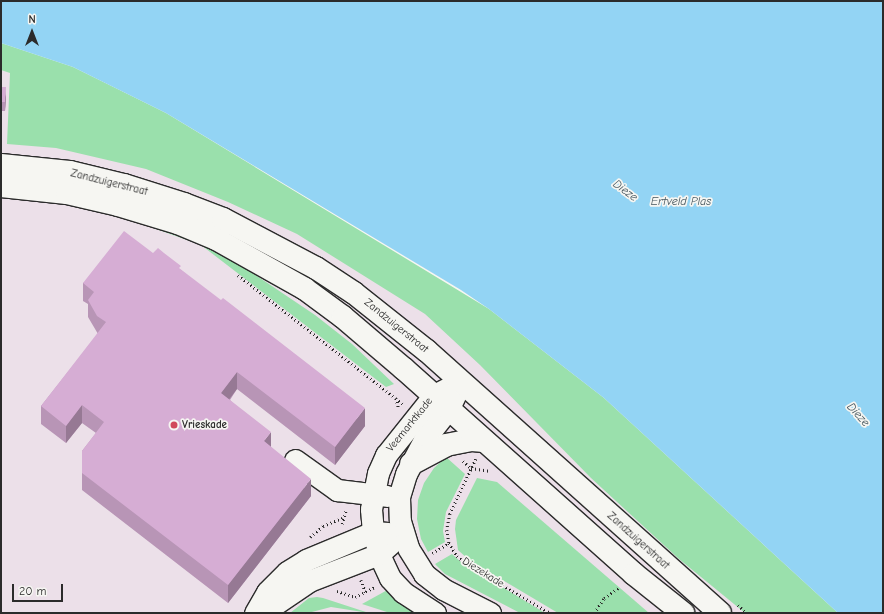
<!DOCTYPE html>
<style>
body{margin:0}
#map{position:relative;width:884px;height:614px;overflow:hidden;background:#f6f6f2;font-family:"Comic Neue",sans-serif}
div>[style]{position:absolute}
.built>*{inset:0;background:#ece0e9}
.green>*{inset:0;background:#9ae0ac}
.water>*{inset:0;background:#93d4f4}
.path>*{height:2.5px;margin-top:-1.25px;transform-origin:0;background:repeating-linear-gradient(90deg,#2b2b2b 0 1px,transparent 0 4px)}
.roads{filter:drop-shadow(1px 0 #2b2b2b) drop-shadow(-1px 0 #2b2b2b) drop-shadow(0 1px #2b2b2b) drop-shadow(0 -1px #2b2b2b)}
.minor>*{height:21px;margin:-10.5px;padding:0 10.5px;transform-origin:10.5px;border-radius:10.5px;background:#f6f6f2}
.major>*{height:22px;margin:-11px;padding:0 11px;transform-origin:11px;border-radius:11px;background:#f6f6f2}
.wall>*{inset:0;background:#b895b6}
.shaded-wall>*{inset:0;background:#967994}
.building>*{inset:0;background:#d6add4}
.dots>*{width:11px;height:11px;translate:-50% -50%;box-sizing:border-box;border:2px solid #f6f6f2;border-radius:50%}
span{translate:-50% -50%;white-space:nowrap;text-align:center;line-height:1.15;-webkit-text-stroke:3.5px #f6f6f2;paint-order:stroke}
.street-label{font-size:11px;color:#2b2b2b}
.poi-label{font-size:11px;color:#2b2b2b;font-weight:700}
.left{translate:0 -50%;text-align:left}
.water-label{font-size:12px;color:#45555d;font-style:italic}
.frame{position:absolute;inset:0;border:2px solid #2b2b2b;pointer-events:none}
.north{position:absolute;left:12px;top:12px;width:40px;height:40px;-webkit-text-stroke:3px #f6f6f2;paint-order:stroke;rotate:0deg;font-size:11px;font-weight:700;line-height:16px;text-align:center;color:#2b2b2b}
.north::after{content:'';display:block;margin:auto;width:14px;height:18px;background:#2b2b2b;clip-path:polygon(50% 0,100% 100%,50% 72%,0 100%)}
.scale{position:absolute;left:12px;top:584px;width:51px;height:18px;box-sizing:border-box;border:2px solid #2b2b2b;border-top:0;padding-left:5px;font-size:12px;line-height:14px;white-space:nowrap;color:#2b2b2b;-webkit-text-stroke:3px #f6f6f2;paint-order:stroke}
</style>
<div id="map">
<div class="built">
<i style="clip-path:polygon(1px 57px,81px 86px,434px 319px,795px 613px,1px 613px)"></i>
</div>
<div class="green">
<i style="clip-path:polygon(1px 43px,73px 67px,166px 113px,489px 309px,604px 398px,838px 613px,745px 613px,679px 559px,591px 478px,480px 365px,425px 314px,297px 234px,228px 202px,146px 169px,56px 148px,7px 144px,10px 73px,1px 70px)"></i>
<i style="clip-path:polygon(27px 199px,76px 203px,143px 221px,218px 250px,315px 315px,352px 344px,394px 384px,386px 387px,201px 245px,125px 218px,80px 207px)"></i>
<i style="clip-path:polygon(446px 457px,465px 474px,446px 512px,443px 531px,445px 542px,428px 552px,421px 539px,417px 519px,418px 500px,424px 483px,434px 468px)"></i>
<i style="clip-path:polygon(477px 478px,497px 482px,649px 613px,558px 613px,469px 560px,458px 550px,455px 529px,456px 520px)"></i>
<i style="clip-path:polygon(452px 554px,461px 562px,545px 613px,520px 613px,445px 574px,435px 564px)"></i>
<i style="clip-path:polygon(391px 588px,422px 613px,390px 613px,362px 604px)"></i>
<i style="clip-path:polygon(317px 597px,323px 598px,369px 613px,331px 607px,308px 613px,290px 613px,309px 598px)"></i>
</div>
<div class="water">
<i style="clip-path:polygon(1px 1px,883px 1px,883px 613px,838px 613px,604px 398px,489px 309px,461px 290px,166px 113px,73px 67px,1px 43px)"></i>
</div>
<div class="path">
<i style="left:238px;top:275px;width:209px;rotate:38deg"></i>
<i style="left:396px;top:398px;width:11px;rotate:75deg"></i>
<i style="left:476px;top:459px;width:61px;rotate:115.3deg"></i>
<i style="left:450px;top:514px;width:16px;rotate:101deg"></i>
<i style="left:447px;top:530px;width:13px;rotate:81deg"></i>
<i style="left:449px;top:543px;width:15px;rotate:58deg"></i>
<i style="left:457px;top:556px;width:14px;rotate:39deg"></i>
<i style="left:468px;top:565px;width:95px;rotate:30.3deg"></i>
<i style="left:463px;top:461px;width:11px;rotate:41deg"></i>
<i style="left:471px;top:468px;width:18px;rotate:9deg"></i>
<i style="left:342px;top:524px;width:15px;rotate:-74deg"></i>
<i style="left:310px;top:537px;width:17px;rotate:-40deg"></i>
<i style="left:323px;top:526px;width:21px;rotate:-23deg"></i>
<i style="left:432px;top:553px;width:20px;rotate:-30deg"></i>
<i style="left:361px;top:580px;width:14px;rotate:69deg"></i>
<i style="left:337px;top:591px;width:19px;rotate:18deg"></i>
<i style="left:355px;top:597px;width:22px;rotate:-27deg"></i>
<i style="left:738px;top:605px;width:12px;rotate:42deg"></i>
<i style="left:594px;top:613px;width:18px;rotate:-56deg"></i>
<i style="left:604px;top:598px;width:19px;rotate:-35deg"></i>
</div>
<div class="roads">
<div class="minor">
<i style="left:456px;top:393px;width:17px;rotate:115deg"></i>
<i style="left:449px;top:408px;width:41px;rotate:128deg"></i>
<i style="left:424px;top:440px;width:38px;rotate:118deg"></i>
<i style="left:406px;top:474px;width:24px;rotate:107deg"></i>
<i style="left:399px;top:497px;width:24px;rotate:88deg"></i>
<i style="left:400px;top:521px;width:28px;rotate:73deg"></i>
<i style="left:408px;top:548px;width:31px;rotate:58deg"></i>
<i style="left:424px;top:574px;width:24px;rotate:38deg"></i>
<i style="left:443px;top:589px;width:53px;rotate:27.1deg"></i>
<i style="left:295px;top:460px;width:52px;rotate:35.5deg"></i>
<i style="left:337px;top:490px;width:50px;rotate:6.8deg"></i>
<i style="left:255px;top:613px;width:24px;rotate:-60deg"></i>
<i style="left:267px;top:592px;width:28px;rotate:-45deg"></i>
<i style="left:287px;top:572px;width:22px;rotate:-32deg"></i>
<i style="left:306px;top:560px;width:73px;rotate:-22.7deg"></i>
<i style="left:373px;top:532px;width:15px;rotate:4deg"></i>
<i style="left:262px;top:613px;width:57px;rotate:-34.2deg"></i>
<i style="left:309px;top:581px;width:75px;rotate:-21.1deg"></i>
<i style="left:379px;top:554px;width:15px;rotate:-42deg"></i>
<i style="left:435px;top:613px;width:38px;rotate:-147deg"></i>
<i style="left:403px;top:592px;width:19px;rotate:-133deg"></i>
<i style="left:390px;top:578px;width:26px;rotate:-115deg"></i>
<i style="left:379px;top:554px;width:23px;rotate:-105deg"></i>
<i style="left:373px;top:532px;width:23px;rotate:-95deg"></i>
<i style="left:371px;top:509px;width:37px;rotate:-79deg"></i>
<i style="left:378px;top:473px;width:20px;rotate:-66deg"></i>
<i style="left:386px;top:455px;width:77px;rotate:-51.3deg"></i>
<i style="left:434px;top:395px;width:30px;rotate:-27deg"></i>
</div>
<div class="major">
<i style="left:1px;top:165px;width:69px;rotate:5.8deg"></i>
<i style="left:70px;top:172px;width:56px;rotate:13.5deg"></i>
<i style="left:124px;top:185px;width:63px;rotate:17.6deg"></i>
<i style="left:184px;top:204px;width:42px;rotate:21deg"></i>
<i style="left:223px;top:219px;width:105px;rotate:27.8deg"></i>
<i style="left:316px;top:268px;width:45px;rotate:33.3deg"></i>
<i style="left:354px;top:293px;width:93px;rotate:38.5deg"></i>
<i style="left:427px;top:351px;width:393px;rotate:41.8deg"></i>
<i style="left:1px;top:186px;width:66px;rotate:6.1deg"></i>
<i style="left:67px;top:193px;width:52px;rotate:13.2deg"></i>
<i style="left:118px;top:205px;width:63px;rotate:16.7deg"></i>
<i style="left:178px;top:223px;width:41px;rotate:22.8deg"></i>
<i style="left:216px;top:239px;width:102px;rotate:29.3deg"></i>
<i style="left:305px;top:289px;width:47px;rotate:36.4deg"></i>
<i style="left:343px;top:317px;width:79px;rotate:40.4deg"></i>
<i style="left:403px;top:368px;width:310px;rotate:41.7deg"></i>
<i style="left:634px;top:574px;width:63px;rotate:38.5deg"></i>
<i style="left:411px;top:464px;width:40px;rotate:-28deg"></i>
<i style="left:446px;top:445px;width:26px;rotate:-11deg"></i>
<i style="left:472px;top:440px;width:12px;rotate:5deg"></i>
</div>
</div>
<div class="wall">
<i style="clip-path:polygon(1px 87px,6px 97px,5px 111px,1px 111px)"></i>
<i style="clip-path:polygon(153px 253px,181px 270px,365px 426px,335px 465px,237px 389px,230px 400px,271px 447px,311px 496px,228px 603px,82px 490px,82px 451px,96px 433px,82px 423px,66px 443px,41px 424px,41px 406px,98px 334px,88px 317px,88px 304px,83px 301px,83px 283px)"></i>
</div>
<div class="shaded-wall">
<i style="clip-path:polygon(6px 87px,6px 97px,5px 111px,5px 102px)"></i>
<i style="clip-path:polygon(237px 372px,237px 389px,221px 410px,221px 393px)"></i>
<i style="clip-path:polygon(82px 405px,82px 423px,66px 443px,66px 426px)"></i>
<i style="clip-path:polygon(365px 408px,365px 426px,335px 465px,335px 447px)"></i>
<i style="clip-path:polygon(271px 432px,271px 449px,264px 441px)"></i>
<i style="clip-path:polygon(311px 479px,311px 496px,228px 603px,228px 585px)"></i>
</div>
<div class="building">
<i style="clip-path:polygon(1px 87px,6px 87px,5px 102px,1px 102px)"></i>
<i style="clip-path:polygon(124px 231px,153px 253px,158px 248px,164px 253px,181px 266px,179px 268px,221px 300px,223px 298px,365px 408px,335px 447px,237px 372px,221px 393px,271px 432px,264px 441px,311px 479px,228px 585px,82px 473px,82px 451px,104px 422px,82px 405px,66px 426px,41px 406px,106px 322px,97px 316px,88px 300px,94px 292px,83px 283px)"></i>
</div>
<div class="dots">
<i style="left:174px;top:425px;background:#d1495b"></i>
</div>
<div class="street-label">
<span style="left:109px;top:183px;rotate:14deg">Zandzuigerstraat</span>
<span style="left:396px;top:326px;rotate:39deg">Zandzuigerstraat</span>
<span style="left:410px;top:425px;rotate:-51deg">Veemarktkade</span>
<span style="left:638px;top:541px;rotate:42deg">Zandzuigerstraat</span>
<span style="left:483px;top:573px;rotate:32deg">Diezekade</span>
</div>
<div class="poi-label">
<span class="left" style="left:182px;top:425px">Vrieskade</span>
</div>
<div class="water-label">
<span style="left:625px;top:191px;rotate:37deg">Dieze</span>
<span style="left:681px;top:202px">Ertveld Plas</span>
<span style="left:858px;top:415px;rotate:48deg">Dieze</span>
</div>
<div class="frame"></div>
<div class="north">N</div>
<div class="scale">20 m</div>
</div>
